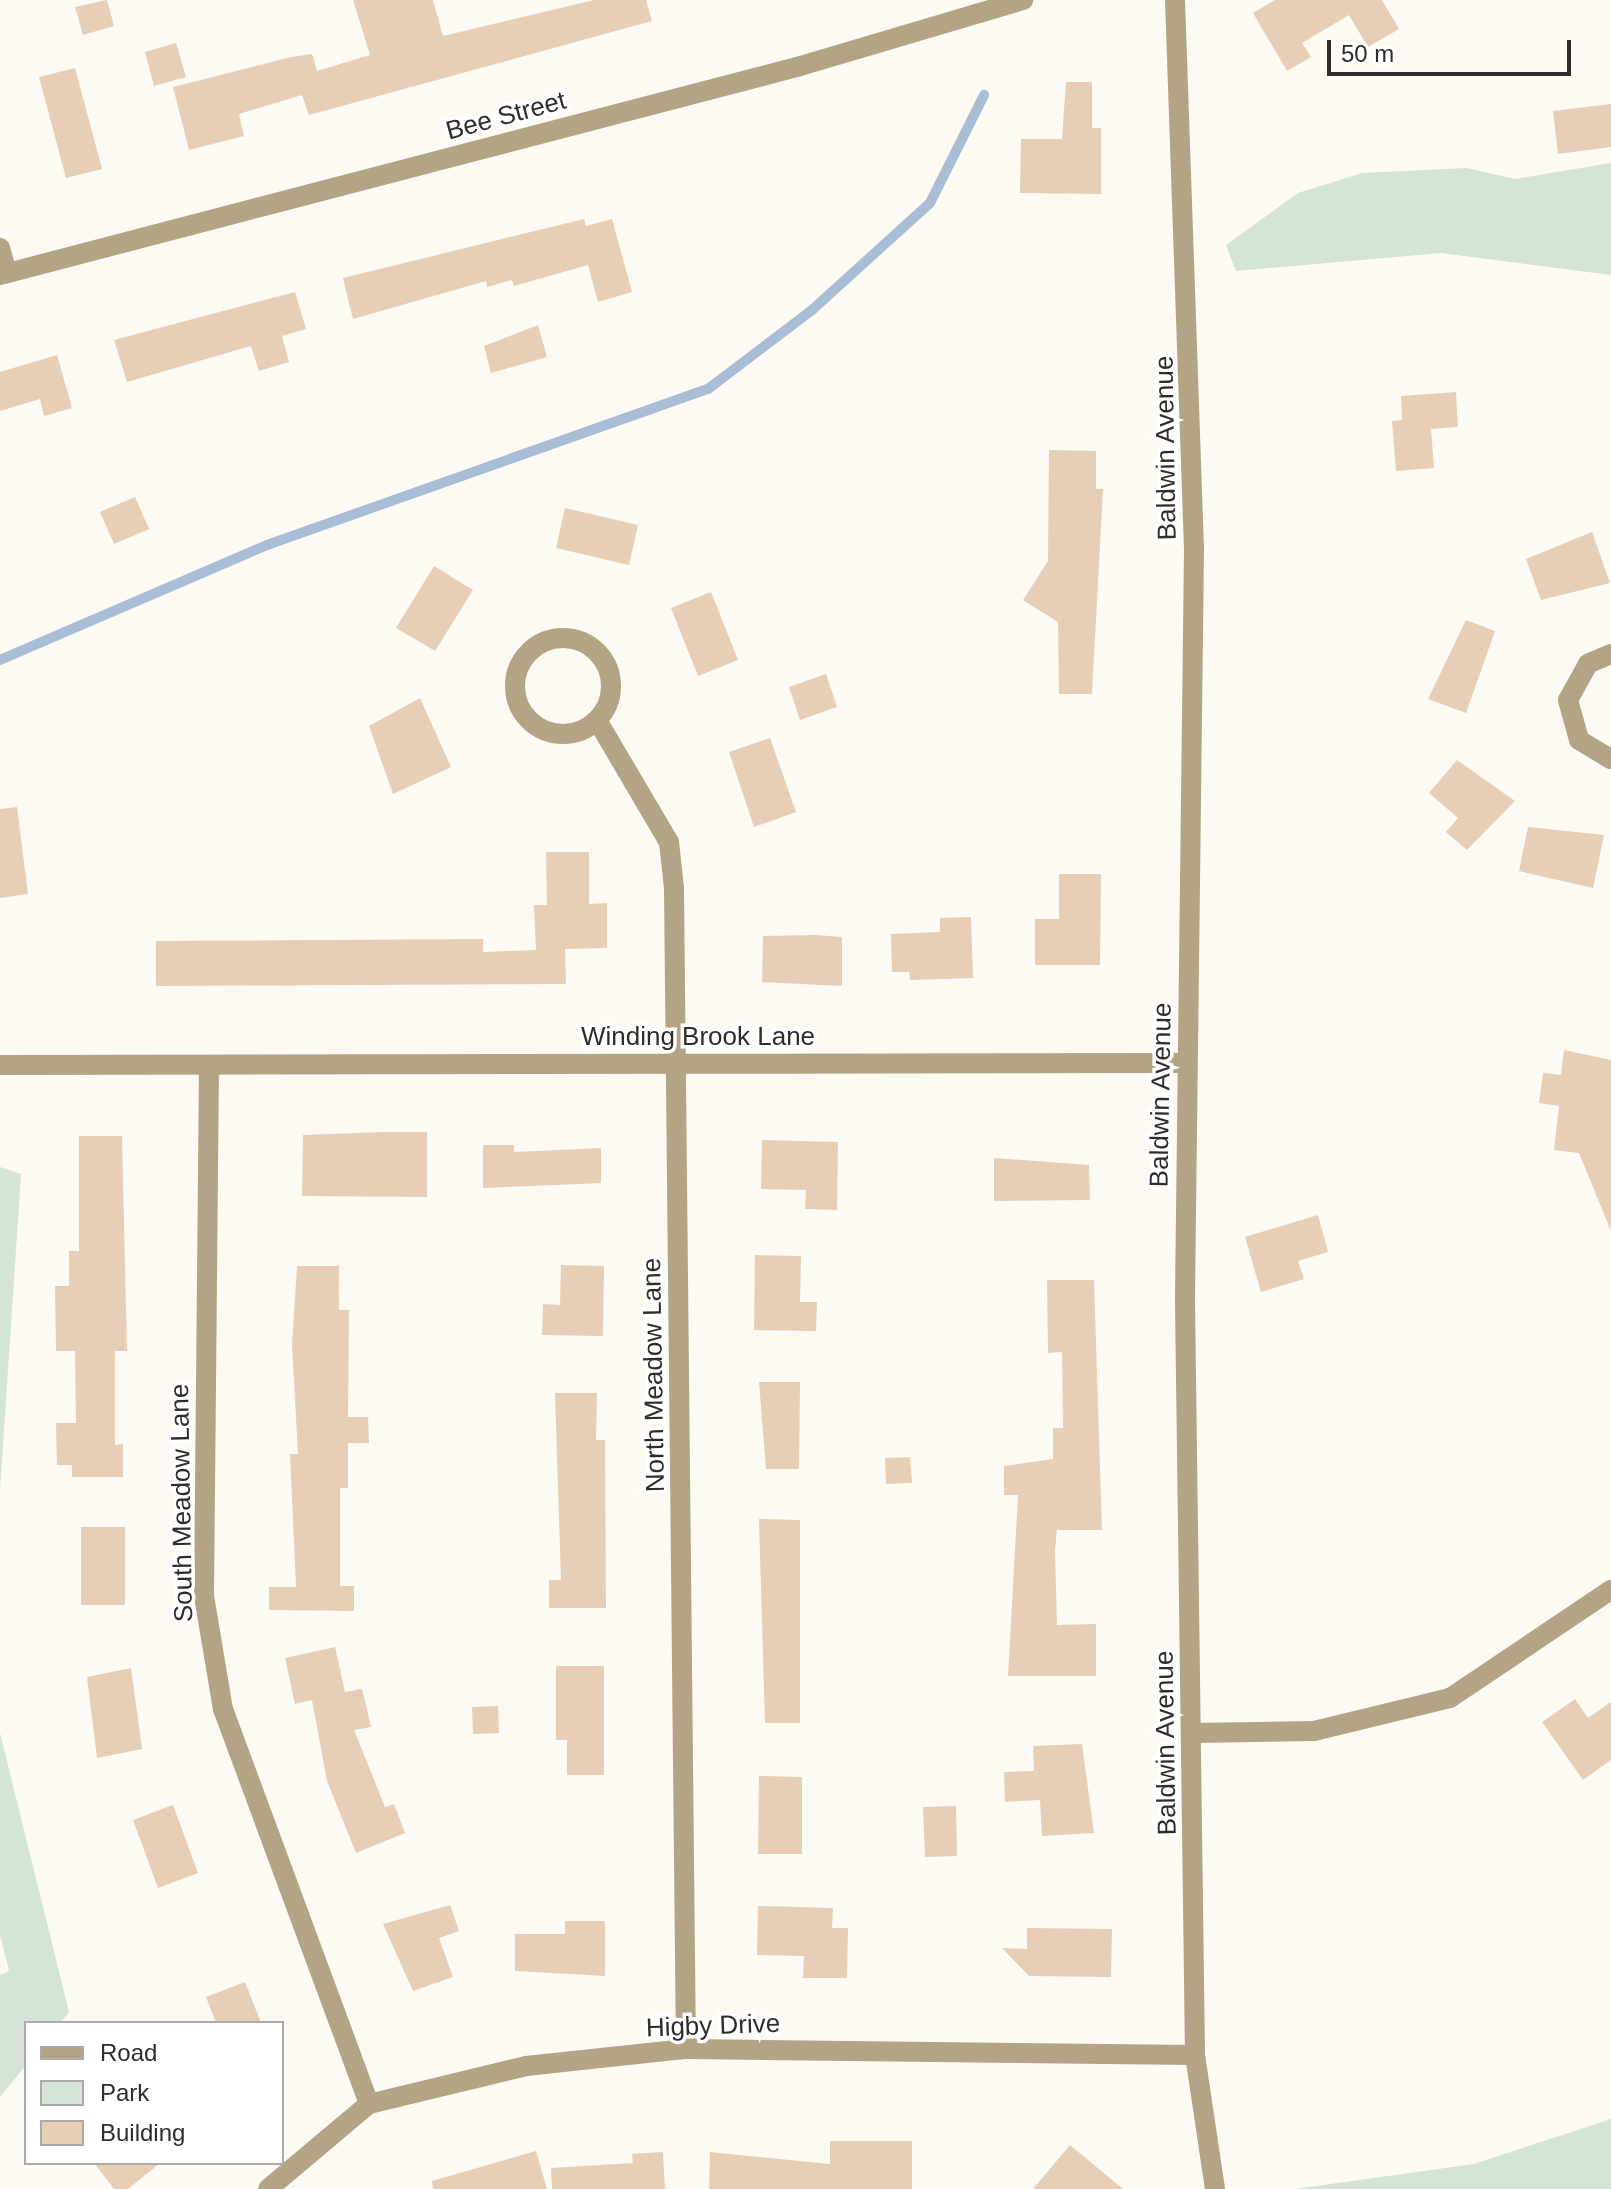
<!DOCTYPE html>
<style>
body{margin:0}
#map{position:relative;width:1611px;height:2189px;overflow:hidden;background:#fdf9f3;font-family:Arial,sans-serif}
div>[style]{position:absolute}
.green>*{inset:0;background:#d4e4d6}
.stream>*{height:10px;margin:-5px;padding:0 5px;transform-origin:5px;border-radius:5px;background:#a9bdd7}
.building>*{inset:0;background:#e6cfb6}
.minor>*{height:20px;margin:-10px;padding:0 10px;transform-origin:10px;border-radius:10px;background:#b2a485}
.minor>.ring{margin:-10px;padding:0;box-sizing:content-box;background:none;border:20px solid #b2a485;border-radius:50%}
.tertiary>*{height:20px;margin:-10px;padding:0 10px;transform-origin:10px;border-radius:10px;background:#b2a485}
span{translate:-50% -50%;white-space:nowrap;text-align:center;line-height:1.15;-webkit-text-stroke:7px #fff;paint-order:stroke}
.street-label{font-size:26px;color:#2f2d2b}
.legend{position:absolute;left:24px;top:2021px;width:260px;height:144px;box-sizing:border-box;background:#fff;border:2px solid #acabaa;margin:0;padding:10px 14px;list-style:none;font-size:24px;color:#2f2d2b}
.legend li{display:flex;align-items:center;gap:16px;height:40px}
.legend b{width:40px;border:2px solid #acabaa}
.scale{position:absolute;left:1327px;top:40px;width:244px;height:36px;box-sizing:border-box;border:4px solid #2f2d2b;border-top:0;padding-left:10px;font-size:24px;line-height:28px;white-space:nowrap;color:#2f2d2b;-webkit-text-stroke:6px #fff;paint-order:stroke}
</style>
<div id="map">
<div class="green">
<i style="clip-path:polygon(1611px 163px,1611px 275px,1441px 253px,1236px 271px,1226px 245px,1298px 193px,1362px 173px,1467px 168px,1515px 179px)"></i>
<i style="clip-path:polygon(0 1167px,21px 1174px,0 1490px)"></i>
<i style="clip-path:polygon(0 1733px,69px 2012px,60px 2023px,26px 2023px,26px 2065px,0 2097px,0 1975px,9px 1971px,0 1935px)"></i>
<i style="clip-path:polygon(1611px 2119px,1611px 2189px,1295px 2189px,1474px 2164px)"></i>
</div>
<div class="stream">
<i style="left:0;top:660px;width:291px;rotate:-23.3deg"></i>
<i style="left:267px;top:545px;width:468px;rotate:-19.5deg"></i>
<i style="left:708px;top:389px;width:131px;rotate:-37.2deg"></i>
<i style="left:812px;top:310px;width:159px;rotate:-42.2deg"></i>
<i style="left:930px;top:203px;width:121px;rotate:-63.4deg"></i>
</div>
<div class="building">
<i style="clip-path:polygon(107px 0,114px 26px,83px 35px,75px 7px)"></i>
<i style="clip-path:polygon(353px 0,433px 0,443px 36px,594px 0,646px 0,652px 21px,309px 115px,302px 95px,239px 114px,244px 136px,189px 150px,173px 87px,291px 57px,312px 54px,317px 71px,370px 55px)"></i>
<i style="clip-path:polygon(1275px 0,1382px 0,1399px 29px,1368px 47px,1349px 15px,1302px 43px,1311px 57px,1287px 71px,1253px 13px)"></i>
<i style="clip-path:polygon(176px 43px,186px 77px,154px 86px,145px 52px)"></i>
<i style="clip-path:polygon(75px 68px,102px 169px,66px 178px,39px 77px)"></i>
<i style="clip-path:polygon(1066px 82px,1092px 82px,1092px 128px,1101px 128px,1101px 194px,1020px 193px,1021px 139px,1062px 139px)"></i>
<i style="clip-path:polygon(1611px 104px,1611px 147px,1558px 154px,1553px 111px)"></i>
<i style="clip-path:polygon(584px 219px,586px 226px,612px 219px,632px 292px,598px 302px,588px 265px,514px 286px,512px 280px,487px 287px,486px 281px,353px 319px,343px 278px)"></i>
<i style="clip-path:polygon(295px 292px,306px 329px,282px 336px,289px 362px,259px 371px,251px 346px,127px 382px,114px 340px)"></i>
<i style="clip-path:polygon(538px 325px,547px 357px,491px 373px,484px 346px)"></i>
<i style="clip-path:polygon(57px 355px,72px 408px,44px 416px,40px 399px,0 411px,0 372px)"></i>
<i style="clip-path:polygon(1456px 392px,1458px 427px,1431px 429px,1434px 468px,1396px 471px,1392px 421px,1402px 420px,1401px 396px)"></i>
<i style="clip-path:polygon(1049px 450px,1096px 451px,1096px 489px,1103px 489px,1092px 694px,1059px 694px,1058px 622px,1023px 600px,1048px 561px)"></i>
<i style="clip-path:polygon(135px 497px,149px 529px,114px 544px,100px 512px)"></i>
<i style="clip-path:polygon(565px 508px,638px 525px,629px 565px,556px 548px)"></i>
<i style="clip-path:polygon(1592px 532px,1610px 583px,1541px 600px,1526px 559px)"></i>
<i style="clip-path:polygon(434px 566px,473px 590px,435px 651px,396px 628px)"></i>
<i style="clip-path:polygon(711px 592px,738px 660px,698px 676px,671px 608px)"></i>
<i style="clip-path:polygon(1466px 620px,1495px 631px,1466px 713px,1428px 699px)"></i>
<i style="clip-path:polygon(826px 674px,837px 707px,800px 720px,789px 687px)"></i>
<i style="clip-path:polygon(420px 698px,451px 767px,393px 794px,369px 726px)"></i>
<i style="clip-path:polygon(770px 738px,796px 812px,754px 827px,729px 752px)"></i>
<i style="clip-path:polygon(1457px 760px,1515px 801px,1467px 850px,1446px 832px,1458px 818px,1429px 793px)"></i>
<i style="clip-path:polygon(17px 807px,28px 894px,0 898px,0 809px)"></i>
<i style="clip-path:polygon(1528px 827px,1604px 835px,1593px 888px,1519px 871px)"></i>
<i style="clip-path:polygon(546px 852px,589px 852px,589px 904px,607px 903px,607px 948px,565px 949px,566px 984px,156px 986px,156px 941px,483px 939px,483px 952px,536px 950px,534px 905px,547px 905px)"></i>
<i style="clip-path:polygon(1059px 874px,1101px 874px,1100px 965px,1035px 965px,1035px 919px,1059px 919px)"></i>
<i style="clip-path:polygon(971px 917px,973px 978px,910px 980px,909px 972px,892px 972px,891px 934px,940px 932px,940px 918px)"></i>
<i style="clip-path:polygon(816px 935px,842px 937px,842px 986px,762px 982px,763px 936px)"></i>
<i style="clip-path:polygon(1564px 1050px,1611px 1060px,1611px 1231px,1579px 1153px,1554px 1150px,1559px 1106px,1539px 1103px,1543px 1073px,1561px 1075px)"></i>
<i style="clip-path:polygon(385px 1132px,427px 1132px,427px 1197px,302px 1196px,303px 1135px)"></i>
<i style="clip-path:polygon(79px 1136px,122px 1136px,127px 1351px,115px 1351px,115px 1445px,123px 1444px,123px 1477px,72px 1477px,72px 1465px,57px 1465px,56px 1423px,76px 1423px,75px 1351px,56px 1351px,55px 1286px,69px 1286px,69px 1251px,79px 1251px)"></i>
<i style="clip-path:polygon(762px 1140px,838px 1142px,837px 1210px,805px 1209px,806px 1190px,761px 1189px)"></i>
<i style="clip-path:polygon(483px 1145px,514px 1145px,514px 1152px,601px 1148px,601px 1183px,483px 1188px)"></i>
<i style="clip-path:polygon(994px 1158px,1089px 1165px,1090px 1200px,994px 1201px)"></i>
<i style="clip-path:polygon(1318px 1215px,1328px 1252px,1298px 1261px,1304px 1279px,1261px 1292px,1245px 1237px)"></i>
<i style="clip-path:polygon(755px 1255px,801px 1256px,800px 1302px,817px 1302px,816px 1331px,754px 1330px)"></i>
<i style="clip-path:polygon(561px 1265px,604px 1266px,603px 1336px,542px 1335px,543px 1304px,560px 1305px)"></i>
<i style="clip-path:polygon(297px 1266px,339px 1266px,339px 1310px,349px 1310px,348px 1417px,368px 1417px,369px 1443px,348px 1443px,348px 1488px,340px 1488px,340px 1586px,354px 1586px,354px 1611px,269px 1610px,269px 1587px,296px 1587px,290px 1454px,298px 1454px,292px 1345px)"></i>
<i style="clip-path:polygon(1047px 1280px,1094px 1280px,1102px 1530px,1057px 1530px,1055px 1550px,1057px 1625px,1096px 1624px,1096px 1676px,1008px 1676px,1018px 1495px,1004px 1495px,1004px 1466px,1053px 1459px,1053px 1428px,1063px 1428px,1062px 1352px,1048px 1353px)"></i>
<i style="clip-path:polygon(759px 1382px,800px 1382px,799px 1469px,766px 1469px)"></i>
<i style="clip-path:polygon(555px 1393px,597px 1393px,596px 1440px,605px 1440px,606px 1608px,549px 1608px,549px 1580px,561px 1580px)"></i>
<i style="clip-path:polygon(910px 1457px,912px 1483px,886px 1484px,885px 1458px)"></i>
<i style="clip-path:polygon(759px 1519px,800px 1520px,800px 1723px,765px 1723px)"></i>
<i style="clip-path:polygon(81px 1527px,125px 1527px,125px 1605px,81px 1605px)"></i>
<i style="clip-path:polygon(335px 1647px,345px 1692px,362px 1689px,371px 1727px,354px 1730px,385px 1807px,394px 1804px,405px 1833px,356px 1853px,327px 1781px,312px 1700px,295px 1704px,285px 1658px)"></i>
<i style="clip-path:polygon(556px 1666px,604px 1666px,604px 1775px,567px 1775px,567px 1740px,556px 1740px)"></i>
<i style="clip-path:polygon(131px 1668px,142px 1749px,97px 1758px,87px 1677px)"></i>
<i style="clip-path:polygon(1575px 1699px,1588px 1718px,1611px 1702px,1611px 1760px,1583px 1780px,1542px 1722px)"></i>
<i style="clip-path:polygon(498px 1706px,499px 1733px,473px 1734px,472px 1707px)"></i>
<i style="clip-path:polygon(1082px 1744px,1094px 1833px,1042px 1836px,1040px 1800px,1005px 1802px,1004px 1772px,1034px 1771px,1033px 1746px)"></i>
<i style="clip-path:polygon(759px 1776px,802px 1777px,802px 1854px,758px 1854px)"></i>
<i style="clip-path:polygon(173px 1805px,198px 1873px,158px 1888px,133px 1820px)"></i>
<i style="clip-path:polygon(956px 1806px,957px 1856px,925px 1857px,923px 1807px)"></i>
<i style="clip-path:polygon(450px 1905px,459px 1931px,439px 1938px,453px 1977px,413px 1991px,383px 1924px)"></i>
<i style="clip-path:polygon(758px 1906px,833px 1908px,832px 1928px,848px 1928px,847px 1978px,803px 1978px,804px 1956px,757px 1955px)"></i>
<i style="clip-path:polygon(565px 1921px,605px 1921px,605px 1976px,515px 1971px,515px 1934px,565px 1934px)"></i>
<i style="clip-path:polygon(1027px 1928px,1112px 1929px,1111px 1977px,1029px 1976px,1002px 1948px,1027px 1949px)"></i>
<i style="clip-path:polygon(245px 1982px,261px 2023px,216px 2023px,206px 1997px)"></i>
<i style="clip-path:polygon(830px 2141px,912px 2141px,912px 2189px,709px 2189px,710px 2152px,830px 2164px)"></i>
<i style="clip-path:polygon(1070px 2145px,1123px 2189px,1033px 2189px)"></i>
<i style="clip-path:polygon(536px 2151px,547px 2189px,433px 2189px,432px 2181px)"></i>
<i style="clip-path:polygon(663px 2152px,665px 2189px,552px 2189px,551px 2168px,633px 2163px,632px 2154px)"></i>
<i style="clip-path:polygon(94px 2163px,160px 2163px,128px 2189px,114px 2189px)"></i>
</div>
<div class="minor">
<i style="left:0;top:248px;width:26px;rotate:74deg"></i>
<i class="ring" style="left:515px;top:638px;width:76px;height:76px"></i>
<i style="left:1611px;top:654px;width:25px;rotate:157deg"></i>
<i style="left:1588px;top:664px;width:41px;rotate:119.1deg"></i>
<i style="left:1568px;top:700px;width:41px;rotate:74.6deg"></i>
<i style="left:1579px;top:740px;width:37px;rotate:31deg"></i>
<i style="left:597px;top:720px;width:142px;rotate:59.5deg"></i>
<i style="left:669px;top:842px;width:46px;rotate:83.8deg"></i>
<i style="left:674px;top:888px;width:1161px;rotate:89.41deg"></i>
<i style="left:0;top:1065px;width:1187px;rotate:-0.1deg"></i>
<i style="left:209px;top:1065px;width:531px;rotate:90.54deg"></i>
<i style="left:204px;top:1596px;width:115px;rotate:80.5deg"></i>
<i style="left:223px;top:1709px;width:421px;rotate:69.7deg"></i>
<i style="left:1193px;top:1733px;width:121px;rotate:-0.9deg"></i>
<i style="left:1314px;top:1731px;width:140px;rotate:-13.6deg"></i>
<i style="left:1450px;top:1698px;width:194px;rotate:-33.9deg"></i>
<i style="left:268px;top:2189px;width:132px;rotate:-40.1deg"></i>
<i style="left:369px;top:2104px;width:162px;rotate:-13.6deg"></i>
<i style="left:526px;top:2066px;width:161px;rotate:-6.1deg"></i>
<i style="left:686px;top:2049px;width:509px;rotate:0.68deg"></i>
</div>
<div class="tertiary">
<i style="left:1175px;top:0;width:550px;rotate:88.02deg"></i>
<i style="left:1194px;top:550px;width:751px;rotate:90.69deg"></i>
<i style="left:1185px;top:1301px;width:754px;rotate:89.24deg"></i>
<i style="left:1195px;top:2055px;width:135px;rotate:81.5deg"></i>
<i style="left:0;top:275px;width:824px;rotate:-14.63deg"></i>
<i style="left:797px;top:67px;width:236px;rotate:-16.5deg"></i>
</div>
<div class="street-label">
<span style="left:506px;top:116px;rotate:-15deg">Bee Street</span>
<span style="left:1166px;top:448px;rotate:-91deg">Baldwin Avenue</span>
<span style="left:698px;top:1037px">Winding Brook Lane</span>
<span style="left:1161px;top:1095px;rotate:-89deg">Baldwin Avenue</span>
<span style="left:654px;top:1375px;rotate:-91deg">North Meadow Lane</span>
<span style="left:182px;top:1503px;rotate:-91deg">South Meadow Lane</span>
<span style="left:1166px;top:1743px;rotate:-91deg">Baldwin Avenue</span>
<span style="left:713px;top:2026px;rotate:-2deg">Higby Drive</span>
</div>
<ul class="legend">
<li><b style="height:10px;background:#b2a485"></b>Road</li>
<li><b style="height:22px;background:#d4e4d6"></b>Park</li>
<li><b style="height:22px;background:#e6cfb6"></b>Building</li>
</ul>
<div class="scale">50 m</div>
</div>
